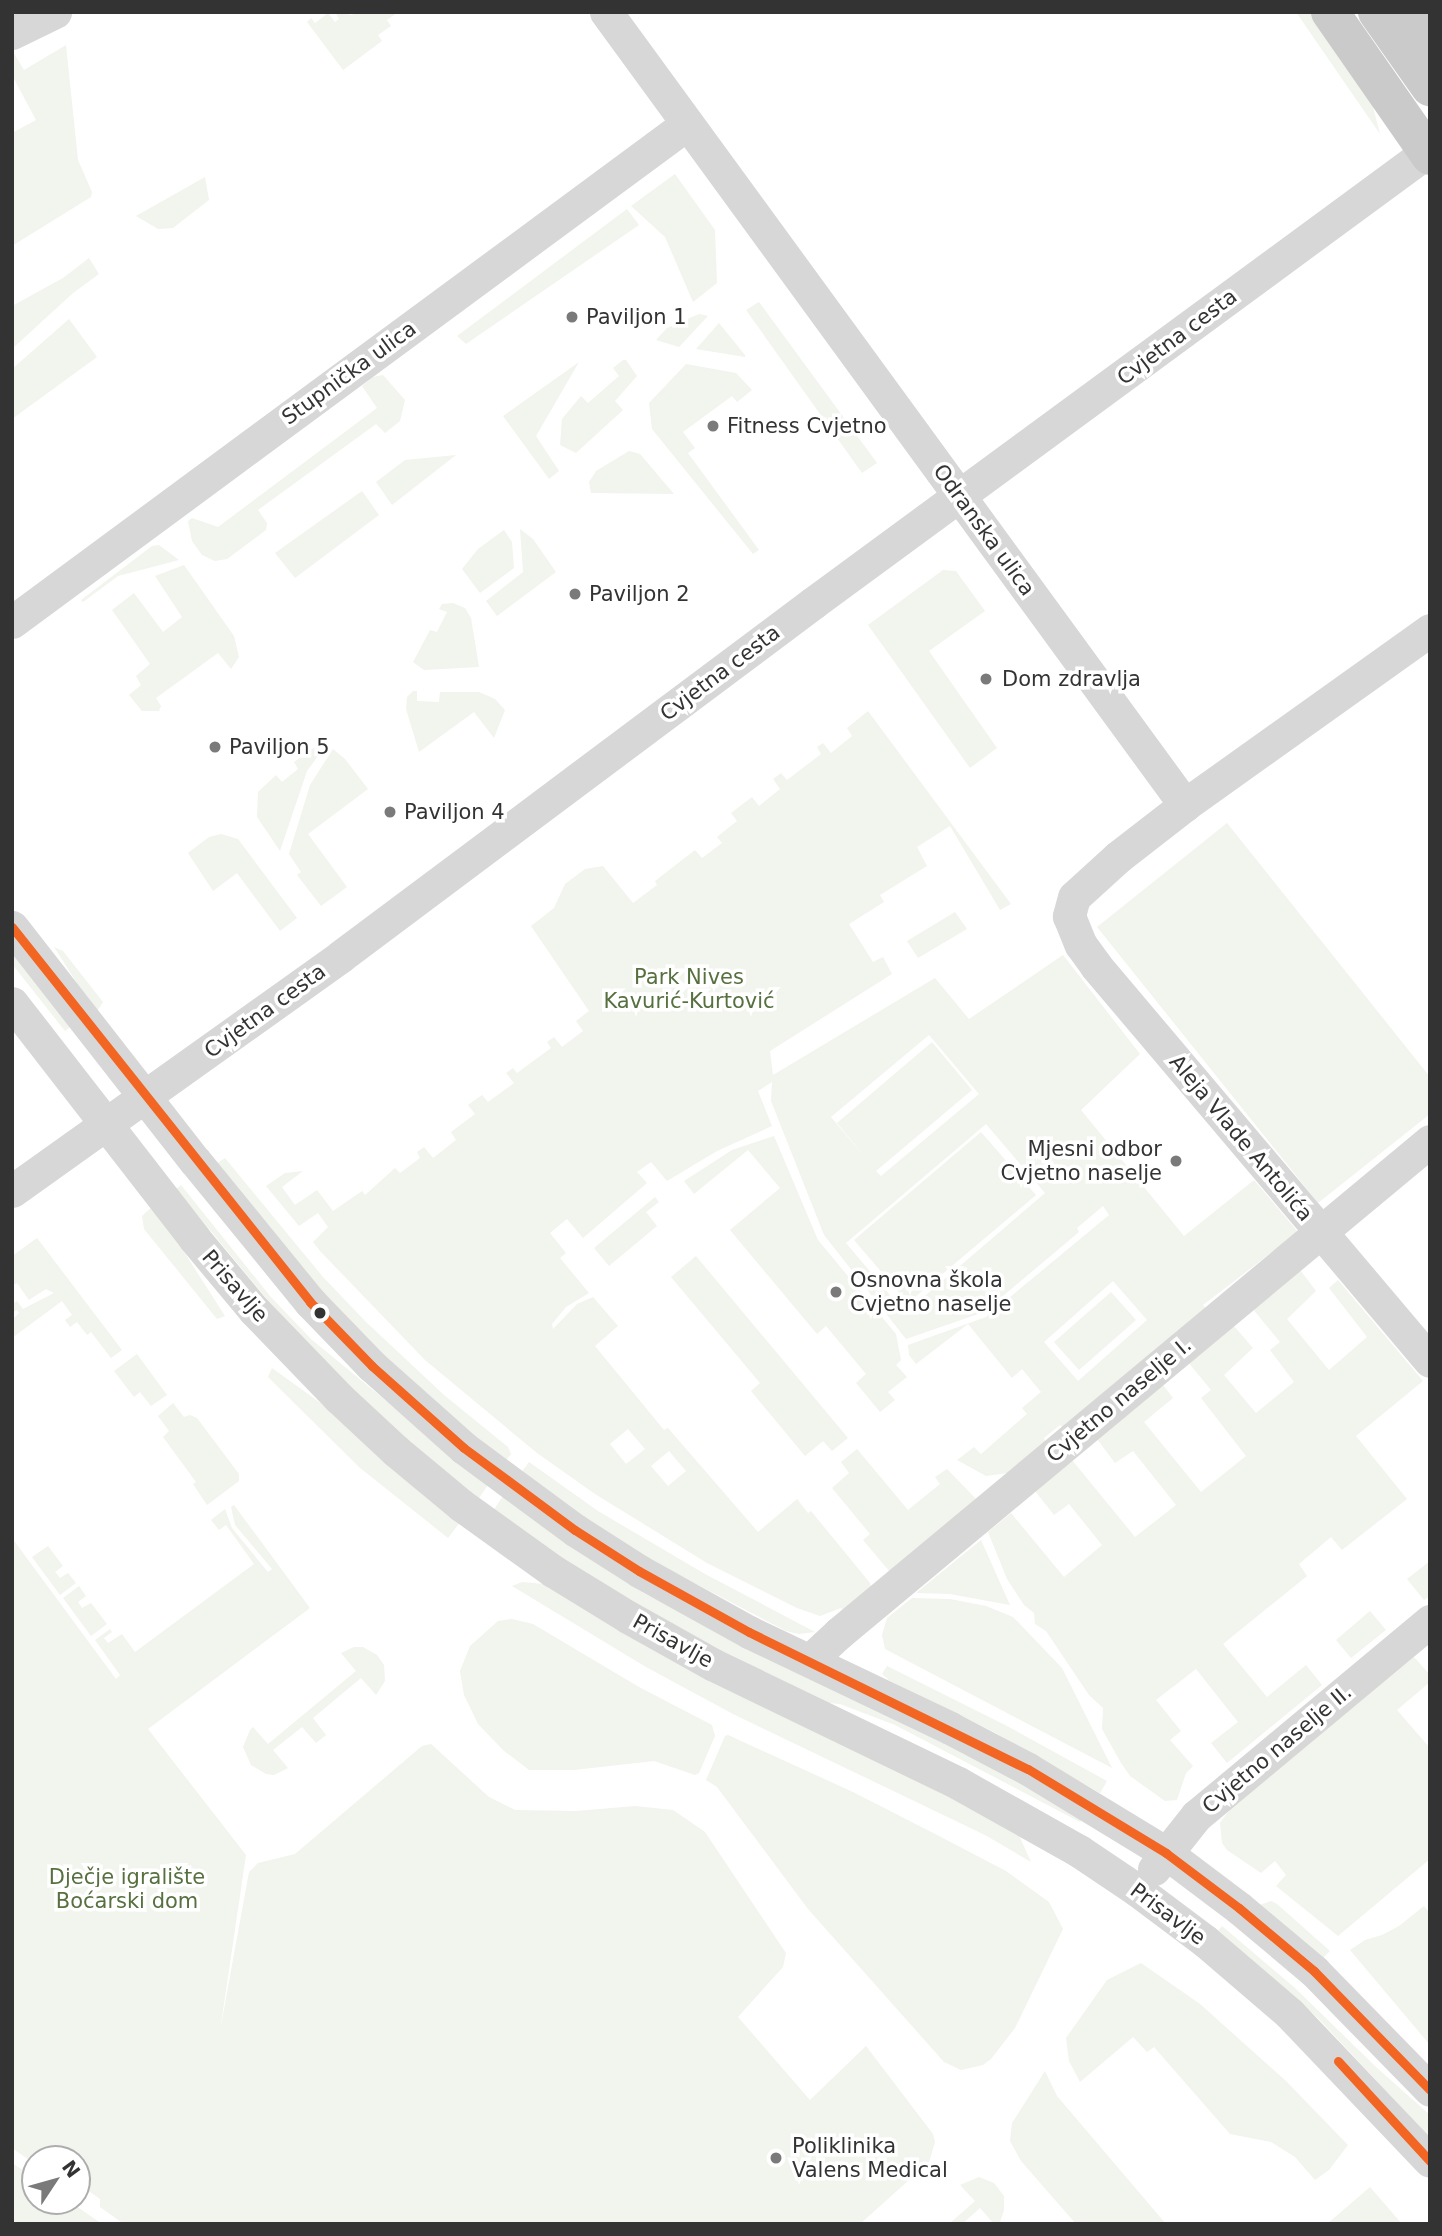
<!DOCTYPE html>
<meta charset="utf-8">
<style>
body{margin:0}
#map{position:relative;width:1442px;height:2236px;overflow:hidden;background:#fff;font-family:"DejaVu Sans",sans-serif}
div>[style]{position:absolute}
.green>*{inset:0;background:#f1f5ed}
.minor>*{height:33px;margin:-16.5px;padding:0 16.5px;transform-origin:16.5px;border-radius:16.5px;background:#d7d7d7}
.major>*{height:38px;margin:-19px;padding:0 19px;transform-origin:19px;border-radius:19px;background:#cacaca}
.bus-1>*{height:9px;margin:-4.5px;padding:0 4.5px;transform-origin:4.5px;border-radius:4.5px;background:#f26522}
.dots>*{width:19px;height:19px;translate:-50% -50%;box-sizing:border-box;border:4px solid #fff;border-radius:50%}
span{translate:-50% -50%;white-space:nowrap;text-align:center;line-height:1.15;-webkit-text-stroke:7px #fff;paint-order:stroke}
.poi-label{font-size:21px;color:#333}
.left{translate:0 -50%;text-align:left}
.right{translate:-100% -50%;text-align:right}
.street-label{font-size:21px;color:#333}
.park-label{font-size:21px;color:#56703f}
.frame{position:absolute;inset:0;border:14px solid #333;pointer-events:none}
.north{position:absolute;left:21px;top:2145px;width:70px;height:70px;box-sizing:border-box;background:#fff;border:2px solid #adadad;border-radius:50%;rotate:54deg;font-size:19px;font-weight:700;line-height:28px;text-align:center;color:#333}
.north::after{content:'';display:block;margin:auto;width:24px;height:32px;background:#7a7a7a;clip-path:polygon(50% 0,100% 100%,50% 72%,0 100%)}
</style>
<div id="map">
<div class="green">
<i style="clip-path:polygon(335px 12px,352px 15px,355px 12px,398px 12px,387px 20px,391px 26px,378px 35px,382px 41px,343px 70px,307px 22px,311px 18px,315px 23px,328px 13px,335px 22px,339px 19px)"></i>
<i style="clip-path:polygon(1296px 12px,1311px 12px,1372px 103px,1380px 134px)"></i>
<i style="clip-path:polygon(66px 45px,78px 160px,92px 192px,91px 197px,12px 246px,12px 133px,36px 120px,12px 75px,12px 50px,24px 70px)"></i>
<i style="clip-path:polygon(675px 174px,715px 230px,717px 283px,693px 302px,665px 237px,631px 206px)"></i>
<i style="clip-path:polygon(205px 177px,209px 200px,173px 228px,158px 229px,136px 216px)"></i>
<i style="clip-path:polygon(627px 209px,639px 225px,466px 344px,457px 336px)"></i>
<i style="clip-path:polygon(89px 258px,99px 274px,73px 293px,12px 349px,12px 306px,63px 278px)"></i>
<i style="clip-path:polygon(759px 302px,877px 463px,862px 473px,746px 310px)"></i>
<i style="clip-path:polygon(699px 314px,708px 316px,679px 347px,656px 340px,667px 328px)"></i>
<i style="clip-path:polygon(69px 319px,97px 357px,12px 419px,12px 369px)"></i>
<i style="clip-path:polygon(719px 323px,745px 355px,745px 357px,696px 349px)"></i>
<i style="clip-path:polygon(623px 360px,626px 360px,637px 376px,615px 401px,623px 410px,576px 453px,560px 445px,562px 419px,581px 396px,588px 403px,619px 376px,613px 368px)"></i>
<i style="clip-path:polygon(579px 362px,536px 436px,559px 471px,549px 479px,503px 416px)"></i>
<i style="clip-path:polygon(686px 364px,736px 373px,752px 390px,737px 402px,732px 396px,683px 432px,695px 448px,688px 453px,759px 550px,753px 554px,652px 429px,649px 403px)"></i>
<i style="clip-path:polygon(383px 375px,405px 400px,400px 421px,385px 433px,376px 424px,258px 510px,267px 523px,266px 530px,227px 559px,215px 561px,202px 555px,192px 541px,188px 521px,192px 518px,218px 527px,377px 408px,362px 386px,373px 377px)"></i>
<i style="clip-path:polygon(629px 451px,640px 454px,674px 494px,591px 493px,589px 482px,596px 471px)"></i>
<i style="clip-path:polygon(456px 455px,392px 505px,376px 482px,405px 460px)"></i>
<i style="clip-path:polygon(362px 491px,379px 515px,295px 578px,275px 553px)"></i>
<i style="clip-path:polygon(520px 529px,533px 539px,556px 572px,497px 616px,486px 601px,523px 572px)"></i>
<i style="clip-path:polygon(504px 530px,512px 542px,514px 568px,480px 593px,462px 569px,478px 549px)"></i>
<i style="clip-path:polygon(159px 545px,179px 560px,118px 576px,83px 602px,81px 600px,152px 546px)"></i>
<i style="clip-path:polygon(184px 565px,234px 636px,239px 657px,231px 669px,218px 653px,156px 698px,161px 706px,159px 711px,142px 711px,129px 695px,141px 685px,136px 676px,150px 664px,112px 610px,134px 593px,163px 632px,182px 617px,155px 576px)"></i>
<i style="clip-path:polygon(943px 570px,956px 571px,985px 611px,929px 651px,997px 748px,970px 768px,868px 625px)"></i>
<i style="clip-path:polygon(453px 603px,465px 608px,471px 618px,479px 667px,424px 670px,413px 662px,430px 630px,437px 632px,447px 612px,439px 609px,442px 604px)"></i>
<i style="clip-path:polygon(413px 691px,417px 691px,417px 701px,439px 702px,440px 692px,479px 692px,495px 699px,505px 710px,494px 738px,474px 712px,419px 752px,406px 709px,407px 697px)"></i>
<i style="clip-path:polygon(evenodd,868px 711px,1011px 904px,1000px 910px,950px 826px,917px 847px,927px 866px,880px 895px,884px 902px,849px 924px,873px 962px,883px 957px,892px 974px,770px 1051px,773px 1075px,935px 978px,969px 1019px,1063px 955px,1140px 1054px,1081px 1110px,1184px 1236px,1254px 1180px,1298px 1232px,1203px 1305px,1207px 1310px,1064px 1429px,1060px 1425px,1044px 1438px,1046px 1443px,1008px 1473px,986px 1476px,957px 1460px,974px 1447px,981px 1454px,1027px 1414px,1022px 1408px,1041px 1392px,1022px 1369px,1012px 1378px,968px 1324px,916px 1364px,909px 1355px,908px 1345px,986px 1317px,1109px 1215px,1103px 1206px,1077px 1228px,1079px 1232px,984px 1312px,906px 1339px,824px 1235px,771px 1101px,772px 1082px,758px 1091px,772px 1126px,717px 1151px,667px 1181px,651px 1162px,637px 1172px,647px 1183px,583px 1238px,567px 1219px,550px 1233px,566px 1253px,560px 1258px,589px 1293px,566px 1307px,552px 1324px,553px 1329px,577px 1304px,593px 1297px,618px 1326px,595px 1346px,664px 1430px,668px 1428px,758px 1532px,797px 1499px,808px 1513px,811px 1511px,870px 1583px,872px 1590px,845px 1613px,841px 1608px,820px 1616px,797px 1608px,707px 1563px,595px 1494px,537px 1453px,425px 1360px,320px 1251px,313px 1242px,328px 1227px,318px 1213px,299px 1226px,266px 1186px,285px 1173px,303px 1171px,282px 1187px,295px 1205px,317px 1190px,333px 1211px,362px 1191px,365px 1195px,395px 1168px,400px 1173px,420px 1158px,417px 1152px,424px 1147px,433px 1158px,456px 1140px,451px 1132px,475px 1114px,468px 1105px,482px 1095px,488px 1102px,514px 1083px,506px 1073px,513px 1068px,517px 1073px,551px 1048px,547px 1042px,554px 1037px,562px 1047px,583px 1031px,576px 1021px,589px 1011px,531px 926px,554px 908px,565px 884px,585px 869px,603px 866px,633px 903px,657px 885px,655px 881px,695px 850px,702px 858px,722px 843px,717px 837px,737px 821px,731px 813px,752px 797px,759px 806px,780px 789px,773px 779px,781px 773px,787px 780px,821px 754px,817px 747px,823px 743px,831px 753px,852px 736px,847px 728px,868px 711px,929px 1035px,979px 1094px,881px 1176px,876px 1171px,972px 1090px,932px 1042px,837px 1123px,868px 1161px,831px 1117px,929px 1035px,868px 711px,986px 1124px,1045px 1193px,905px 1313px,846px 1243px,986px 1124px,868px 711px,1113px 1281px,1147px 1320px,1078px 1381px,1044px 1342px,1113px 1281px,868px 711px,628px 1429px,645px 1449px,626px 1464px,610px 1444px,628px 1429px,868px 711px,669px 1451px,686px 1471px,668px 1486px,651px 1466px,669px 1451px)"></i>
<i style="clip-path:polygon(327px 744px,307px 771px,280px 851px,257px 817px,258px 792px,276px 775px,282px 782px,298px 769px,294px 762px,315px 747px)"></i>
<i style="clip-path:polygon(333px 749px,345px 759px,368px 789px,308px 834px,347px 887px,321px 906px,297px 875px,301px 872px,289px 854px,310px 785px)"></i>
<i style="clip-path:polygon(1227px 823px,1430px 1077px,1430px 1114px,1318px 1203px,1097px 927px)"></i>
<i style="clip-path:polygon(221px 834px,238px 839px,297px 918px,280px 931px,237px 873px,213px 891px,188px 853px,209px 837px)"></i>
<i style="clip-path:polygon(955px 912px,967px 929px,918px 958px,907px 941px)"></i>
<i style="clip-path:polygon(54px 947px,63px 951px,103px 1002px,96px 1013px)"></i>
<i style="clip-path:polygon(12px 953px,70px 1027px,65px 1031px,12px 964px)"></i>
<i style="clip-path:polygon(981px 1132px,1036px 1195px,908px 1303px,854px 1240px)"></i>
<i style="clip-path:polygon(774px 1136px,818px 1240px,896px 1334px,901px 1360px,896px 1365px,907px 1377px,888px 1392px,895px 1400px,880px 1412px,856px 1383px,866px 1374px,826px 1326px,817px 1334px,730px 1230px,780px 1188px,748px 1150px,694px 1194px,684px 1181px,732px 1150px)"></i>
<i style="clip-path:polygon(225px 1158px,323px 1277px,366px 1322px,444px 1395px,508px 1447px,511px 1454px,505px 1462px,414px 1384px,342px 1315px,216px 1164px)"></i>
<i style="clip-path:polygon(181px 1185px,270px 1296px,311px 1339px,488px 1485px,479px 1498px,405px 1438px,329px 1368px,271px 1304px,176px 1189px)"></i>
<i style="clip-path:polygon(655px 1197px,659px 1202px,646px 1212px,657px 1226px,609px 1266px,594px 1248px)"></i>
<i style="clip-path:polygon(153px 1206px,172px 1233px,225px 1316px,217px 1319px,144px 1229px,142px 1216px)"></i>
<i style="clip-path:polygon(37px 1238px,122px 1350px,111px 1358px,91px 1332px,87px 1335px,77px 1322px,70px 1327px,65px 1320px,72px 1315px,62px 1301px,12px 1338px,12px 1320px,19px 1313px,17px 1310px,12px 1313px,12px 1304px,17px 1301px,23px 1309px,54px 1293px,46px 1289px,29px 1300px,17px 1283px,12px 1286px,12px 1256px)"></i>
<i style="clip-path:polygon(696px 1256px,848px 1438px,832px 1451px,823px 1441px,805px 1456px,751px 1391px,760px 1383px,671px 1277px)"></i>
<i style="clip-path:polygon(1300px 1270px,1316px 1291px,1287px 1319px,1329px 1370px,1367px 1337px,1329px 1288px,1338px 1280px,1423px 1381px,1356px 1436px,1407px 1499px,1342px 1550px,1331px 1537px,1299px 1564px,1307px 1576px,1223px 1644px,1267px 1697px,1306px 1665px,1322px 1685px,1227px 1763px,1211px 1743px,1238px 1722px,1196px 1669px,1156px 1700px,1181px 1731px,1170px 1740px,1193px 1766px,1186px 1773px,1177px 1800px,1165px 1801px,1130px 1776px,1121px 1763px,1102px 1729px,1103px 1708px,1089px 1695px,1046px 1631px,1035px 1624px,1034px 1613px,1024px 1605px,1007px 1579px,988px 1532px,1011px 1513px,1064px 1577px,1102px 1545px,1069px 1504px,1054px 1515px,1035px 1491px,1072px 1460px,1135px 1537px,1176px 1505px,1133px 1451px,1115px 1463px,1097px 1439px,1163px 1385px,1173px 1398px,1144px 1422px,1201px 1492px,1246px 1456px,1201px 1398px,1211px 1390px,1188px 1362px,1233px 1325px,1253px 1348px,1224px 1375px,1256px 1413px,1294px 1382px,1270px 1350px,1280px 1342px,1252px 1308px)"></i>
<i style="clip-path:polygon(1111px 1292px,1136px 1320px,1079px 1370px,1054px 1342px)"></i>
<i style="clip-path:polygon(137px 1354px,167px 1395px,151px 1406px,140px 1392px,134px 1397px,114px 1371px)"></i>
<i style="clip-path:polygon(272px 1368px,326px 1407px,461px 1521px,448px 1538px,359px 1467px,268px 1377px)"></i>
<i style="clip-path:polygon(173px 1403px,184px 1417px,190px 1415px,197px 1418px,239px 1474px,239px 1481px,207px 1505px,193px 1484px,196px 1482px,163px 1437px,169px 1431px,158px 1416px)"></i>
<i style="clip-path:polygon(857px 1449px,908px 1510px,940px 1484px,935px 1477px,947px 1469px,979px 1502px,890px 1572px,863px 1540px,870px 1534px,832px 1488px,849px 1473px,841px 1462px)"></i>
<i style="clip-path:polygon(529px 1462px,598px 1511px,705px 1574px,815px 1632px,799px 1634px,786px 1631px,622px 1545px,521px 1473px)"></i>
<i style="clip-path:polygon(503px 1496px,573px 1548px,645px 1594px,982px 1760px,1083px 1817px,1080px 1822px,895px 1725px,840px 1704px,829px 1703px,700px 1640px,571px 1565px,493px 1511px)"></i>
<i style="clip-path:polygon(234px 1505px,310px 1608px,148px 1729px,246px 1855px,220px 2031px,249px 1872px,258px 1863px,295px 1854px,422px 1746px,431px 1744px,489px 1797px,515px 1810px,576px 1811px,635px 1806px,673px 1810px,705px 1832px,786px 1953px,783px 1967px,738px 2017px,810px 2100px,866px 2046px,933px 2134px,935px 2142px,929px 2162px,860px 2224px,124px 2224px,100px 2207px,100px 2199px,83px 2187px,77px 2190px,77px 2159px,35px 2159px,35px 2164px,12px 2148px,12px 1538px,116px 1679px,120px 1675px,95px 1640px,110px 1629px,112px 1632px,104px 1638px,108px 1643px,122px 1634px,135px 1652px,254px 1564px,226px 1525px,219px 1530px,211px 1520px,225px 1509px,232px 1528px,268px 1572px,272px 1569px,235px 1525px,231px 1507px)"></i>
<i style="clip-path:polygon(981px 1540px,1010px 1605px,950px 1594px,916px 1593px)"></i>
<i style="clip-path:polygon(48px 1546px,63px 1566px,55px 1572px,60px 1578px,68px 1573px,76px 1583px,60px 1595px,32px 1557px)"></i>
<i style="clip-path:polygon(1430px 1561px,1430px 1596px,1424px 1600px,1407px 1579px)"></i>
<i style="clip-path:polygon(522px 1582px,544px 1584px,1017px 1831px,1031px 1862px,985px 1835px,733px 1714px,646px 1667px,512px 1586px)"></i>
<i style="clip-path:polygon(79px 1586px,86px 1596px,78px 1602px,82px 1608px,91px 1603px,107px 1624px,91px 1636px,63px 1598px)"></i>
<i style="clip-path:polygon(912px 1598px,950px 1599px,986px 1606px,1013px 1617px,1062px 1668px,1112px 1768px,885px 1649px,882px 1635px,887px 1618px)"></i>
<i style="clip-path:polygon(1370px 1611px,1386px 1630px,1351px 1658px,1336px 1640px)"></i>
<i style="clip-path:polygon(512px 1619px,533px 1624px,639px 1687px,712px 1725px,715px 1736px,699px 1773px,695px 1775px,654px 1761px,574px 1770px,529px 1770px,503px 1750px,478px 1724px,464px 1695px,460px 1671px,470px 1646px,498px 1621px)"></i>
<i style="clip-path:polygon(363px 1647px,377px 1655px,384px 1665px,385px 1681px,376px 1695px,361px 1678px,313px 1718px,326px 1735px,316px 1743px,302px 1727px,273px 1750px,288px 1768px,274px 1775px,266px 1774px,251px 1765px,243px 1747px,250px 1730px,253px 1727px,268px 1744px,356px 1671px,341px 1653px,354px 1647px)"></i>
<i style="clip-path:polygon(1414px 1657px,1430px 1675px,1430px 1682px,1397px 1710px,1430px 1748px,1430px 1859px,1338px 1936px,1276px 1886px,1286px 1875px,1275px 1861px,1261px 1873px,1227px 1850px,1222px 1843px,1220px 1823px,1231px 1808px)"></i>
<i style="clip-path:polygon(887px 1666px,1007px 1726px,1107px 1781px,1100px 1793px,994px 1732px,890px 1681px,882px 1674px)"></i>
<i style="clip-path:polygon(728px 1735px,853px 1792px,939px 1836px,1006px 1871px,1049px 1902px,1063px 1929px,1015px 2028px,991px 2059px,983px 2065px,961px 2070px,944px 2062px,808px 1909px,717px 1787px,706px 1780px,725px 1736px)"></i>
<i style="clip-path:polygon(1271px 1901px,1277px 1904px,1330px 1951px,1322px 1959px,1260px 1905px)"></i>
<i style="clip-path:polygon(1424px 1906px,1430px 1913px,1430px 2045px,1350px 1950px,1365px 1940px,1382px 1935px,1399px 1926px)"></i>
<i style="clip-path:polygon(1222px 1926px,1295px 1988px,1376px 2067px,1430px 2115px,1430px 2138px,1318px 2018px,1218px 1931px)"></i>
<i style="clip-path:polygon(1141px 1963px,1200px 2004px,1286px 2081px,1348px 2145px,1329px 2170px,1315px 2180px,1295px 2157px,1271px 2142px,1230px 2134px,1154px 2047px,1147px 2052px,1133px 2037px,1080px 2082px,1069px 2061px,1066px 2038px,1107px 1980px)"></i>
<i style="clip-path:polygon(1045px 2071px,1057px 2096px,1166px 2224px,1076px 2224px,1021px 2161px,1010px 2141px,1012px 2123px)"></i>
<i style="clip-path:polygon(12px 2163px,35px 2178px,35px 2201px,69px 2201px,102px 2224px,12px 2224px)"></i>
<i style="clip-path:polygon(979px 2177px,994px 2183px,1004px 2196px,1004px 2210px,1000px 2222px,994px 2224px,980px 2208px,962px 2224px,949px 2224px,975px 2201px,960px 2185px)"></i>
<i style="clip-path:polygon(1370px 2187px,1402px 2224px,1327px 2224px)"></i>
</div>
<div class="minor">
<i style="left:606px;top:12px;width:982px;rotate:53.87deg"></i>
<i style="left:12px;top:33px;width:48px;rotate:-26deg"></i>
<i style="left:12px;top:622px;width:839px;rotate:-36.42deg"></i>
<i style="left:1430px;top:630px;width:301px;rotate:144.5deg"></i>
<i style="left:1185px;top:805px;width:85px;rotate:142.2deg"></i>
<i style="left:1118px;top:857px;width:59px;rotate:137.7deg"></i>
<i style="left:1074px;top:897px;width:20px;rotate:105deg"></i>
<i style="left:1069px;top:916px;width:31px;rotate:68deg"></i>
<i style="left:1081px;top:945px;width:26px;rotate:54deg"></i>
<i style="left:1096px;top:966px;width:517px;rotate:49.78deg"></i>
<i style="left:12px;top:927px;width:297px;rotate:52deg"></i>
<i style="left:195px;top:1161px;width:182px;rotate:50.8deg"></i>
<i style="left:310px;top:1302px;width:89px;rotate:45.9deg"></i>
<i style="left:372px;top:1366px;width:123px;rotate:41.7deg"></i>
<i style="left:464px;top:1448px;width:138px;rotate:36.5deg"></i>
<i style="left:575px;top:1530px;width:76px;rotate:32.6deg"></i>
<i style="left:639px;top:1571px;width:126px;rotate:29deg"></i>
<i style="left:749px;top:1632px;width:223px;rotate:25.5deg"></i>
<i style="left:950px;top:1728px;width:88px;rotate:27.7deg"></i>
<i style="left:1028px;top:1769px;width:162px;rotate:31.3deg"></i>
<i style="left:1166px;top:1853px;width:91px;rotate:37deg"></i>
<i style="left:1239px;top:1908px;width:98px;rotate:40deg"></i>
<i style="left:1314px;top:1971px;width:166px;rotate:45.7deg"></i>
<i style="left:12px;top:1003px;width:297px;rotate:52.2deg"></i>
<i style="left:194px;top:1238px;width:94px;rotate:50.2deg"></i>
<i style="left:254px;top:1310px;width:122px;rotate:46deg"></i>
<i style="left:339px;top:1398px;width:78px;rotate:42.9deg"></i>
<i style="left:396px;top:1451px;width:85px;rotate:39.7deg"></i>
<i style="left:461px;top:1505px;width:113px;rotate:35.7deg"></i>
<i style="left:553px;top:1571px;width:88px;rotate:31.5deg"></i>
<i style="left:628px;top:1617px;width:98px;rotate:29.2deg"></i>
<i style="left:714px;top:1665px;width:271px;rotate:25.8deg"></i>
<i style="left:958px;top:1783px;width:139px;rotate:29.3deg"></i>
<i style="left:1079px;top:1851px;width:70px;rotate:33.9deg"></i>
<i style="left:1137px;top:1890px;width:85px;rotate:36.9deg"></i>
<i style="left:1205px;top:1941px;width:111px;rotate:40.6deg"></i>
<i style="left:1289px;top:2013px;width:204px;rotate:46.4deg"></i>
<i style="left:12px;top:1191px;width:404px;rotate:-35.5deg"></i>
<i style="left:341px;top:956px;width:589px;rotate:-36.79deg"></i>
<i style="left:813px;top:603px;width:762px;rotate:-36.3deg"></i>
<i style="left:810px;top:1660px;width:40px;rotate:-43deg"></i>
<i style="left:839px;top:1633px;width:769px;rotate:-39.78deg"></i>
<i style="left:1154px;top:1869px;width:68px;rotate:-51.6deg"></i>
<i style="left:1196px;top:1816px;width:305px;rotate:-39.8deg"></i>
</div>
<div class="major">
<i style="left:1330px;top:12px;width:175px;rotate:55.2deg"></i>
<i style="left:1377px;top:12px;width:92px;rotate:54.8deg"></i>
<i style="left:1415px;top:12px;width:27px;rotate:56deg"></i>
</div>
<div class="bus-1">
<i style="left:12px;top:927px;width:479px;rotate:51.5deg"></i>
<i style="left:310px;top:1302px;width:89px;rotate:45.9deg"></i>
<i style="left:372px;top:1366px;width:123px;rotate:41.7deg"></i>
<i style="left:464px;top:1448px;width:138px;rotate:36.5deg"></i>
<i style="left:575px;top:1530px;width:76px;rotate:32.6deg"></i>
<i style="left:639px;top:1571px;width:126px;rotate:29deg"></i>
<i style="left:749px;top:1632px;width:311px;rotate:26.2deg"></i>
<i style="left:1028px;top:1769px;width:162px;rotate:31.3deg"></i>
<i style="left:1166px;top:1853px;width:91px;rotate:37deg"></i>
<i style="left:1239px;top:1908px;width:98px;rotate:40deg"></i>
<i style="left:1314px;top:1971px;width:166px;rotate:45.7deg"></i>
<i style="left:1338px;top:2061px;width:136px;rotate:47.4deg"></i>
</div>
<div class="dots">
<i style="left:572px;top:317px;background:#7a7a7a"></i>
<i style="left:713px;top:426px;background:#7a7a7a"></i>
<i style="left:575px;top:594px;background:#7a7a7a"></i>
<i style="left:986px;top:679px;background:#7a7a7a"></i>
<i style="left:215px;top:747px;background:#7a7a7a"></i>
<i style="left:390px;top:812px;background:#7a7a7a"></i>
<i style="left:1176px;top:1161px;background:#7a7a7a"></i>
<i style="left:836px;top:1292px;background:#7a7a7a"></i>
<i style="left:320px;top:1313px;background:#333"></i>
<i style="left:776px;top:2158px;background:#7a7a7a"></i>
</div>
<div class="poi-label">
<span class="left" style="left:586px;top:317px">Paviljon 1</span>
<span class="left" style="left:727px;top:426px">Fitness Cvjetno</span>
<span class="left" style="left:589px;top:594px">Paviljon 2</span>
<span class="left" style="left:1002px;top:679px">Dom zdravlja</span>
<span class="left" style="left:229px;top:747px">Paviljon 5</span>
<span class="left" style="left:404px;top:812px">Paviljon 4</span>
<span class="right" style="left:1162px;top:1161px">Mjesni odbor<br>Cvjetno naselje</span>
<span class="left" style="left:850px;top:1292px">Osnovna škola<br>Cvjetno naselje</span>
<span class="left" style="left:792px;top:2158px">Poliklinika<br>Valens Medical</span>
</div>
<div class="street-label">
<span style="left:1177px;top:337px;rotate:-37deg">Cvjetna cesta</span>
<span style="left:349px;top:373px;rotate:-36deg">Stupnička ulica</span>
<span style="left:984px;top:530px;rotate:54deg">Odranska ulica</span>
<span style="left:720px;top:673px;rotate:-37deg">Cvjetna cesta</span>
<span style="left:265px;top:1011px;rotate:-36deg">Cvjetna cesta</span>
<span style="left:1241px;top:1138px;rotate:50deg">Aleja Vlade Antolića</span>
<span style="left:235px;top:1286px;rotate:49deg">Prisavlje</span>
<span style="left:1119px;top:1400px;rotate:-40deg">Cvjetno naselje I.</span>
<span style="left:673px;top:1641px;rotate:29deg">Prisavlje</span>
<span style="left:1277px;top:1749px;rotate:-40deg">Cvjetno naselje II.</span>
<span style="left:1168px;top:1914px;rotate:37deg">Prisavlje</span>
</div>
<div class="park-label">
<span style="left:689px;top:989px">Park Nives<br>Kavurić-Kurtović</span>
<span style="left:127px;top:1889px">Dječje igralište<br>Boćarski dom</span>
</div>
<div class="frame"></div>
<div class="north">N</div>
</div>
